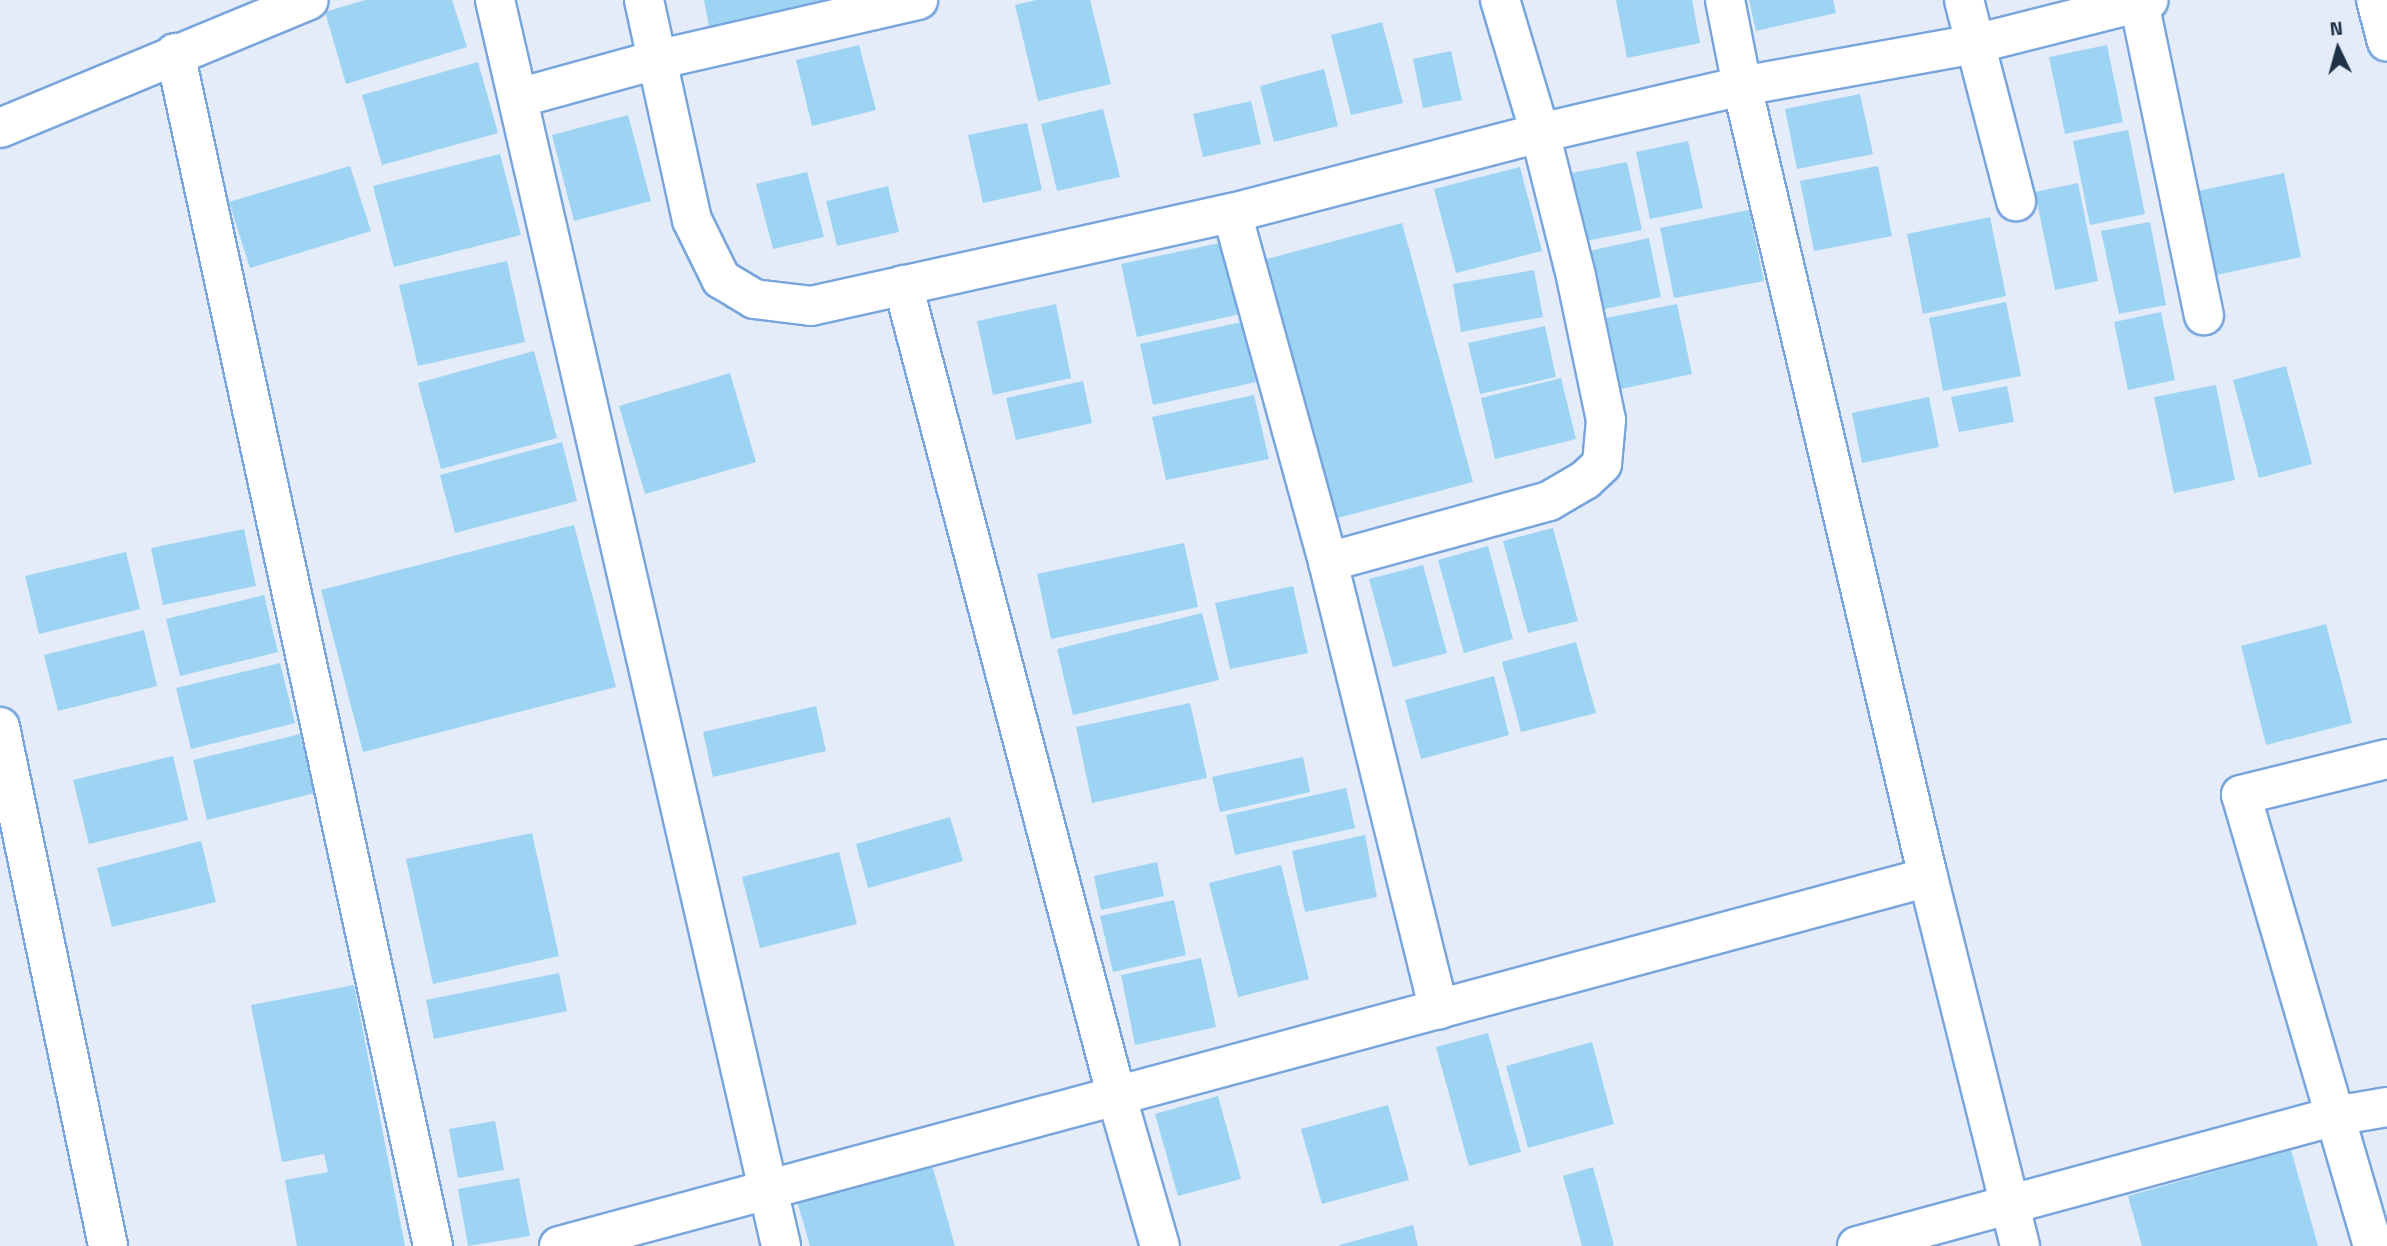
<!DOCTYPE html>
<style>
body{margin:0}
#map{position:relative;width:2387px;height:1246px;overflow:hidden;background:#e3ecf8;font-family:"Titillium Web",sans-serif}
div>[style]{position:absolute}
.building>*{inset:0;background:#9ed4f3}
.roads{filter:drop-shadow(2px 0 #78a5dc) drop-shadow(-2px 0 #78a5dc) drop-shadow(0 2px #78a5dc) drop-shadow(0 -2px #78a5dc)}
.minor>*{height:38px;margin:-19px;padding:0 19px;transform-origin:19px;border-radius:19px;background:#fff}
span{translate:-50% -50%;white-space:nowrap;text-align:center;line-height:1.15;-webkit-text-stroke:5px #e3ecf8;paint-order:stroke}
.north{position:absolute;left:2303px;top:14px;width:70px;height:70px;-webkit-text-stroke:5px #e3ecf8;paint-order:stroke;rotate:355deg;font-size:19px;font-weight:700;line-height:28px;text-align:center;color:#1f3248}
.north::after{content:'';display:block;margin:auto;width:24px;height:32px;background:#1f3248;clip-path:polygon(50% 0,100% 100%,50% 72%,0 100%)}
</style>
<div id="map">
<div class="building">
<i style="clip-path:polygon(365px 0,452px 0,467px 47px,346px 84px,325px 12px)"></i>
<i style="clip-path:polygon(704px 0,844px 0,710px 31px)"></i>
<i style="clip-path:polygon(1036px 0,1090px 0,1111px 84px,1038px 101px,1015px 5px)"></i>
<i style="clip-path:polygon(1616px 0,1692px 0,1700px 43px,1627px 58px)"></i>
<i style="clip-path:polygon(1749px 0,1833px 0,1836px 13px,1756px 31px)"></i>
<i style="clip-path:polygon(1382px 22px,1403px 103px,1351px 115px,1331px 35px)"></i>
<i style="clip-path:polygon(859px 45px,876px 110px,812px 126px,796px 60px)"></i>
<i style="clip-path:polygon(2107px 45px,2123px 122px,2065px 134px,2049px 57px)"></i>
<i style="clip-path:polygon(1451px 51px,1462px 100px,1423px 108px,1413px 59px)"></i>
<i style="clip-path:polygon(478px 62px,498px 133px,382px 165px,362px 95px)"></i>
<i style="clip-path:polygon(1324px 69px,1338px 126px,1274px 142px,1260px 86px)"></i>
<i style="clip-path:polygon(1860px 94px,1873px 154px,1797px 169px,1785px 109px)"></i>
<i style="clip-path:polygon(1251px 101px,1261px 144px,1203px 157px,1193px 114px)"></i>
<i style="clip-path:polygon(1103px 109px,1120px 177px,1057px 191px,1041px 124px)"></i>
<i style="clip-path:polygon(628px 115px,651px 201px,574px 221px,552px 135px)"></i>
<i style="clip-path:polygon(1027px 123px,1042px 190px,983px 203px,968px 135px)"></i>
<i style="clip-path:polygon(2128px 130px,2145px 214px,2090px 225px,2073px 141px)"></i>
<i style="clip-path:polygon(1688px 141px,1703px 208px,1650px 219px,1636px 152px)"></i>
<i style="clip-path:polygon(500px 154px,521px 235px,394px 267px,373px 186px)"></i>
<i style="clip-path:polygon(1627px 162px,1642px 230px,1581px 242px,1567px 174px)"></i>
<i style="clip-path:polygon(350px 166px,371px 231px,250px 268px,229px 202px)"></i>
<i style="clip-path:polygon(1878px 166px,1892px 236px,1814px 251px,1800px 181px)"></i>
<i style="clip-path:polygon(1520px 167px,1542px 251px,1456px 273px,1434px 189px)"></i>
<i style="clip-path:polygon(807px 172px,824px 237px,773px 249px,756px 184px)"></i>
<i style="clip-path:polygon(2284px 173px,2301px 257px,2216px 275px,2198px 191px)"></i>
<i style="clip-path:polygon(2078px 183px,2098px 281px,2055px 290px,2035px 192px)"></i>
<i style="clip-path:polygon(888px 186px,899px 232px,837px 246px,826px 201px)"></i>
<i style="clip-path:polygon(1749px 210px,1764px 281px,1674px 298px,1660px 228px)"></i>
<i style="clip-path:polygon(1990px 217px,2006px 296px,1923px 314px,1907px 234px)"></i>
<i style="clip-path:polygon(2150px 222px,2166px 305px,2119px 314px,2101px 231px)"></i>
<i style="clip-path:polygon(1402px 223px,1473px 482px,1334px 519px,1263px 260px)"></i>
<i style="clip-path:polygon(1649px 238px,1661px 297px,1600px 310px,1589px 251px)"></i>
<i style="clip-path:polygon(1224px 242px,1240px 314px,1137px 337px,1121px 264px)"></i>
<i style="clip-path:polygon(507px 261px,525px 342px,418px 366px,399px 285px)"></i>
<i style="clip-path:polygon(1534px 270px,1543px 317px,1461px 332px,1453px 284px)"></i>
<i style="clip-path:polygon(2006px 302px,2021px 376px,1943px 391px,1929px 318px)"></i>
<i style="clip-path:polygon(1056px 304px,1071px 378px,993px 395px,977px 321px)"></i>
<i style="clip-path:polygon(1677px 304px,1692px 374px,1616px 390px,1601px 319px)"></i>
<i style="clip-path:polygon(2161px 312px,2175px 380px,2128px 390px,2114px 322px)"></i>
<i style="clip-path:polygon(1242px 322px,1256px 382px,1153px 405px,1140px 344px)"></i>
<i style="clip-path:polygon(1545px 326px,1556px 377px,1480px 394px,1468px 343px)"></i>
<i style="clip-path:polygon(534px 351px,557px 438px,441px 469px,418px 383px)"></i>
<i style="clip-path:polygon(2286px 366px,2312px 464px,2259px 478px,2233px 380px)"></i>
<i style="clip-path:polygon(730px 373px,756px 462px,645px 494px,619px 406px)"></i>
<i style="clip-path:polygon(1561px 378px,1576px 439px,1495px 459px,1481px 398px)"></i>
<i style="clip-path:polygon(1083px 381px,1092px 423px,1016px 440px,1006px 398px)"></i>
<i style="clip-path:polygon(2216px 385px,2235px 480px,2174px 493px,2154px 397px)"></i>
<i style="clip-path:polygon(2007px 386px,2014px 422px,1959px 432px,1951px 397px)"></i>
<i style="clip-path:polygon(1254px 395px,1269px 459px,1166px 480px,1152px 417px)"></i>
<i style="clip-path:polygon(1929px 397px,1939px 447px,1862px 463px,1852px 413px)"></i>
<i style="clip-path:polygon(562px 442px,577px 501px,455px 533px,440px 475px)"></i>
<i style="clip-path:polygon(574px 525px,616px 687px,363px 752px,321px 590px)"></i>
<i style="clip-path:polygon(1553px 528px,1578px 621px,1528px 633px,1503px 541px)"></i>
<i style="clip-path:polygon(244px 529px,256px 586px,163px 605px,151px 548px)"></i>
<i style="clip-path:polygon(1184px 543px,1198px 607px,1051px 639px,1037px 574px)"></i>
<i style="clip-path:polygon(1488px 546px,1513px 639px,1464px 653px,1438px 560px)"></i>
<i style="clip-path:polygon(126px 552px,140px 609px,39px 634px,25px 576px)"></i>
<i style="clip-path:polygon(1423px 565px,1447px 653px,1393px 667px,1369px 579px)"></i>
<i style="clip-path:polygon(1293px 586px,1308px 653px,1230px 669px,1215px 603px)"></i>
<i style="clip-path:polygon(264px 595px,278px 652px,180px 676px,166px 619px)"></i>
<i style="clip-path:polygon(1202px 613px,1219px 680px,1073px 715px,1057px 649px)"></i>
<i style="clip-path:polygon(2326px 624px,2352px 723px,2266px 745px,2241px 646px)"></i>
<i style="clip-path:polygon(144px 630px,157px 686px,58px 711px,44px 655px)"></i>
<i style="clip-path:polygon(1576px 642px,1596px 713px,1521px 732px,1502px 662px)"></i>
<i style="clip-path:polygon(280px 663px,295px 723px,191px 749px,176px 688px)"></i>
<i style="clip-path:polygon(1494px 676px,1509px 735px,1421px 759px,1405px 700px)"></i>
<i style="clip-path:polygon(1190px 703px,1207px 778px,1092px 803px,1076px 727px)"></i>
<i style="clip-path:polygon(816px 706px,826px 751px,713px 777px,703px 732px)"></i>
<i style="clip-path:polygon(300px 734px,315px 793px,207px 820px,193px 760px)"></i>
<i style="clip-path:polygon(173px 756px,188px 820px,89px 844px,73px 780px)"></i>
<i style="clip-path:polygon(1303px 757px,1310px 792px,1220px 812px,1212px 777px)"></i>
<i style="clip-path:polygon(1346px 788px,1355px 828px,1235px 855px,1226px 815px)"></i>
<i style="clip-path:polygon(950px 817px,963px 861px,868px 888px,856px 844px)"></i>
<i style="clip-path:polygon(532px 833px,559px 956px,433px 984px,406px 859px)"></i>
<i style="clip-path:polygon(1365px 835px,1377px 897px,1305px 912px,1292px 851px)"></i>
<i style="clip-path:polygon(201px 841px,216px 902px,112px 927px,97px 868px)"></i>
<i style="clip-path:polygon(839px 852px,857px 924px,760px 948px,742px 877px)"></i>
<i style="clip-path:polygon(1157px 862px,1164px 896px,1101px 910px,1094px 876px)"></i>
<i style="clip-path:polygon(1281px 865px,1309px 979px,1238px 997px,1209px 883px)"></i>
<i style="clip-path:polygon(1174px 900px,1186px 955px,1113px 972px,1100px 916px)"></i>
<i style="clip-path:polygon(1201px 958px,1216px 1027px,1135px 1045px,1121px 975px)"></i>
<i style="clip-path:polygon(559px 973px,567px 1011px,434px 1039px,426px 1000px)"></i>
<i style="clip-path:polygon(354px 985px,405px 1246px,297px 1246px,285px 1180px,328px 1172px,324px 1154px,282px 1162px,251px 1005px)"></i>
<i style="clip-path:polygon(1488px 1033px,1521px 1152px,1469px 1166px,1436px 1047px)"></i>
<i style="clip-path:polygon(1592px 1042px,1614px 1124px,1528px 1148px,1506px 1066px)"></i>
<i style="clip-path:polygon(1218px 1096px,1241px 1179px,1178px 1196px,1155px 1114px)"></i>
<i style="clip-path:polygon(1388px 1105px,1409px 1180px,1322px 1204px,1301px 1129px)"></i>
<i style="clip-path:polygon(495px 1121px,504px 1170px,458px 1178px,449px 1129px)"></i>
<i style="clip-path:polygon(2291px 1150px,2318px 1246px,2142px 1246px,2128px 1196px)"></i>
<i style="clip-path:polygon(932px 1165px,955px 1246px,810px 1246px,797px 1201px)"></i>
<i style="clip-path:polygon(1593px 1167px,1614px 1245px,1611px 1246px,1582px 1246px,1563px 1176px)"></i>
<i style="clip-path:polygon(519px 1178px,530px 1236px,468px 1246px,458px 1189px)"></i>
<i style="clip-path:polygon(1413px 1225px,1418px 1246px,1339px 1246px,1339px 1245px)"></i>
</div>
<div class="roads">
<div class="minor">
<i style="left:495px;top:0;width:1278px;rotate:77.07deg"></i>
<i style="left:644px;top:0;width:225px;rotate:77.7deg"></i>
<i style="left:692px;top:220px;width:66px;rotate:63.8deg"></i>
<i style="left:721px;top:279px;width:39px;rotate:31deg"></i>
<i style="left:754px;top:299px;width:57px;rotate:7deg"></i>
<i style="left:811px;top:306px;width:431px;rotate:-12.5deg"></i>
<i style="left:1232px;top:213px;width:318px;rotate:-14.6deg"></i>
<i style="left:1540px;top:133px;width:207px;rotate:-13.1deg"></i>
<i style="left:1742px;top:86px;width:237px;rotate:-10.2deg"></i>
<i style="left:1975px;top:44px;width:179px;rotate:-14.2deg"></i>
<i style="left:1725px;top:0;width:88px;rotate:78.8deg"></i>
<i style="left:1742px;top:86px;width:813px;rotate:76.77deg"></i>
<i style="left:1928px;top:877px;width:380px;rotate:76deg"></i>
<i style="left:1964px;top:0;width:208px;rotate:75.5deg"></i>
<i style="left:2376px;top:0;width:43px;rotate:75.3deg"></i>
<i style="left:2139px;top:2px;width:320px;rotate:78.3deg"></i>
<i style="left:175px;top:53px;width:1221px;rotate:77.8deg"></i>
<i style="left:518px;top:98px;width:143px;rotate:-15.4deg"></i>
<i style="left:656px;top:60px;width:269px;rotate:-12.9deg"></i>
<i style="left:0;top:128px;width:334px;rotate:-22.5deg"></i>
<i style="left:1232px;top:213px;width:362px;rotate:74.6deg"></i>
<i style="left:1328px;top:562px;width:461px;rotate:76.1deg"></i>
<i style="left:903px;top:285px;width:837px;rotate:75.25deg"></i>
<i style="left:1116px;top:1094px;width:158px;rotate:73.9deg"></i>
<i style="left:1328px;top:562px;width:229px;rotate:-15.4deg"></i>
<i style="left:1549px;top:501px;width:42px;rotate:-30.3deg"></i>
<i style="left:1585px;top:480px;width:23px;rotate:-43deg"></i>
<i style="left:1602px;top:464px;width:44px;rotate:-84.8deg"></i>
<i style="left:1606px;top:420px;width:147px;rotate:-101.8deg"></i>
<i style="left:1576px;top:276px;width:147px;rotate:-104.1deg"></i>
<i style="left:1540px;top:133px;width:139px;rotate:-106.7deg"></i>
<i style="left:0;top:727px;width:530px;rotate:78.24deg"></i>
<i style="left:559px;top:1246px;width:1418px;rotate:-15.08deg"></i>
<i style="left:1857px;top:1246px;width:494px;rotate:-15.2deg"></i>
<i style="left:2334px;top:1116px;width:54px;rotate:-9.6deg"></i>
<i style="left:2373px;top:1246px;width:470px;rotate:-106.3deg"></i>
<i style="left:2241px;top:795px;width:150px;rotate:-13.9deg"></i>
</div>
</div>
<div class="north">N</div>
</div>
